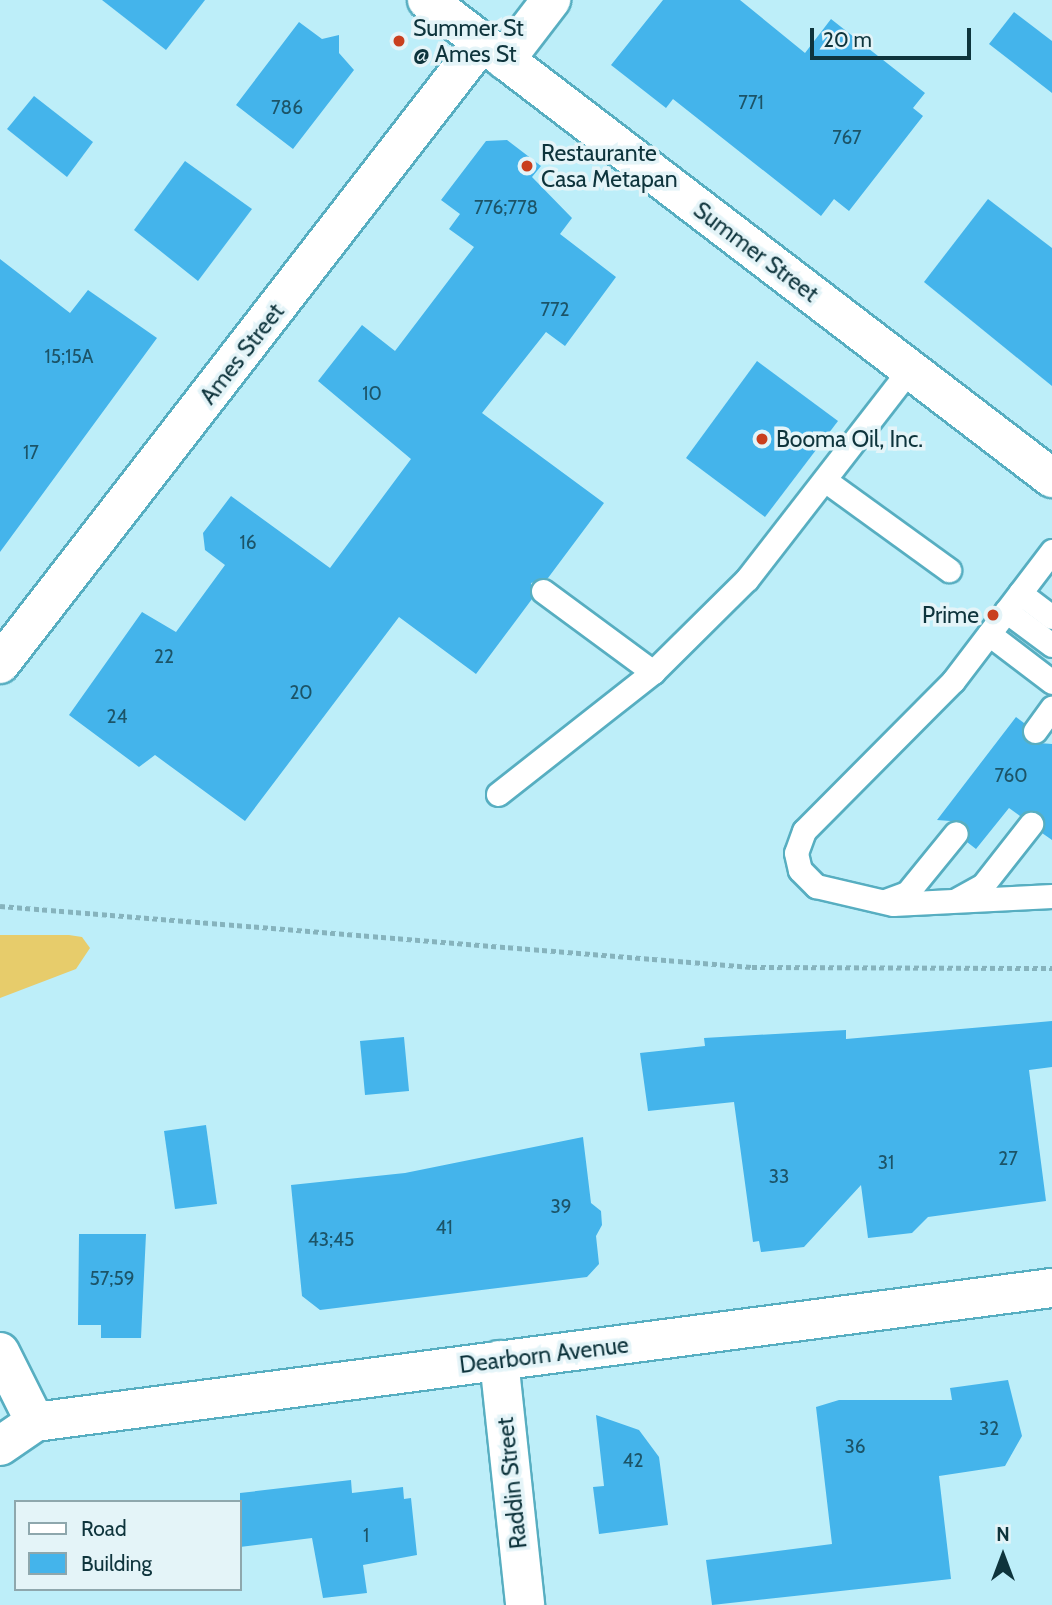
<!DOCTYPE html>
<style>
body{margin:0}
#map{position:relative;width:1052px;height:1605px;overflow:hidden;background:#bdeef9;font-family:Cabin,sans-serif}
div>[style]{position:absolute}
.green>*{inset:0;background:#e7cc6b}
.building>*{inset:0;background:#44b4eb}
.path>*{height:4.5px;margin-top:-2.25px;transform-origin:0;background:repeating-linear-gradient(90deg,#86b3bd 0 5px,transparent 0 8.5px)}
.roads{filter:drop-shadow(2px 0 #57aec1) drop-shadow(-2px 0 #57aec1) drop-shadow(0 2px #57aec1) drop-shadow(0 -2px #57aec1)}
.lane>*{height:23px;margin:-11.5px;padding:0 11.5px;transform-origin:11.5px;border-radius:11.5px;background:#fff}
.street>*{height:38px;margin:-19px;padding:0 19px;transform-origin:19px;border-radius:19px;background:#fff}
.secondary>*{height:38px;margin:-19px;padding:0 19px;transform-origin:19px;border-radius:19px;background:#fff}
.dots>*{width:19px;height:19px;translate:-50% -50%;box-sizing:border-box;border:4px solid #e4f4f8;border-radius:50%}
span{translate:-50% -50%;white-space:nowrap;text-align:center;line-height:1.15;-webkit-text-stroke:7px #e4f4f8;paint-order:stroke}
.number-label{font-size:19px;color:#1c5468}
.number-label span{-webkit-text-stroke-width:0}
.poi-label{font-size:23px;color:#0e343c}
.left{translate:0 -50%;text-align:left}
.right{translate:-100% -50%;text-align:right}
.street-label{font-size:23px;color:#0e343c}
.legend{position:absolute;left:14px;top:1500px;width:228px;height:91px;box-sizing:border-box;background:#e4f4f8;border:2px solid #8ea7ad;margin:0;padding:9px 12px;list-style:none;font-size:21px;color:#0e343c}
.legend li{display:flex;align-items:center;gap:14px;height:35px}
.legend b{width:35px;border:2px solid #8ea7ad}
.north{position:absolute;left:968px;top:1521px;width:70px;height:70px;-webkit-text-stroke:5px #e4f4f8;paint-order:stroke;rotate:0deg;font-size:19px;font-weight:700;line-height:28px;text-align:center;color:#0e343c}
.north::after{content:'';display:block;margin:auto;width:24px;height:32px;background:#0e343c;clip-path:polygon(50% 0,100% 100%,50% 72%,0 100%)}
.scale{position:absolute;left:810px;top:28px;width:161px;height:32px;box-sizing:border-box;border:4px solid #0e343c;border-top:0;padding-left:9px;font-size:21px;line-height:24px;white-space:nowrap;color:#0e343c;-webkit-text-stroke:5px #e4f4f8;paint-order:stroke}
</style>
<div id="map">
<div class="green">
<i style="clip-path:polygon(0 935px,69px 935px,82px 937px,90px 948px,76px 969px,0 998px)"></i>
</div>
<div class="building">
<i style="clip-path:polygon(102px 0,205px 0,166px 50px)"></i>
<i style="clip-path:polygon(663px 0,740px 0,805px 53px,831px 19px,925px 93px,913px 108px,923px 116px,849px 211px,834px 199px,821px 216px,673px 99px,666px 108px,611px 65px)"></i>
<i style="clip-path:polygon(1014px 12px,1052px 41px,1052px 93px,989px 44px)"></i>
<i style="clip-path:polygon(299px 22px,322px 39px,339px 35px,339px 53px,354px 70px,293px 149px,236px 105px)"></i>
<i style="clip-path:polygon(34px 96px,93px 142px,67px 177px,7px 129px)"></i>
<i style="clip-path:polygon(507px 140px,541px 166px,532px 177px,572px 218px,560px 234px,616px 277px,565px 346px,546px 332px,482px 413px,604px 503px,548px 578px,531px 583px,532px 599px,476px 674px,399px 617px,245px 821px,155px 755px,139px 767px,69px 715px,142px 612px,176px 632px,225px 565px,205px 550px,203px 533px,231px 496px,330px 568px,411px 459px,318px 381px,362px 325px,395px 351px,474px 247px,449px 229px,460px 214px,441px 200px,486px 141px)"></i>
<i style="clip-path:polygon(185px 161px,252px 209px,198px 281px,134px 230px)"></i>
<i style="clip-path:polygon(988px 199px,1052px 248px,1052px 386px,924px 282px)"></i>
<i style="clip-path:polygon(0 259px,70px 313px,88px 290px,157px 338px,0 552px)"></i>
<i style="clip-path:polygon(757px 361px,838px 421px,765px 517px,686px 458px)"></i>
<i style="clip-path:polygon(1016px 717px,1024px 723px,1026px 742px,1052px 744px,1052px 840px,1042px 833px,1039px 813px,1020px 816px,1009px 808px,976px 849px,967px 842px,964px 822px,937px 820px)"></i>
<i style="clip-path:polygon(1052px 1021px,1052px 1067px,1029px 1070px,1046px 1201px,928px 1217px,912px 1233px,868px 1238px,861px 1185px,804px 1247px,761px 1252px,759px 1241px,753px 1242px,734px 1102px,648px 1111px,640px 1053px,705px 1046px,704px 1038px,846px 1030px,846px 1039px)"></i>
<i style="clip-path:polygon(404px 1037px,409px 1091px,365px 1095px,360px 1041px)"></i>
<i style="clip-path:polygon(206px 1125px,217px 1204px,175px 1209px,164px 1131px)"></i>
<i style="clip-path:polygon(583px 1137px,591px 1203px,601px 1211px,602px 1225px,596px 1236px,599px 1264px,587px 1277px,320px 1310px,302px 1296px,291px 1185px,405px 1173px)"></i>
<i style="clip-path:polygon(79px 1234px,146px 1234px,141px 1338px,101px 1338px,101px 1325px,78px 1325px)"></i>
<i style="clip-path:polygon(1008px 1380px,1022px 1436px,1005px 1466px,939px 1476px,951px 1579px,712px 1605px,706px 1560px,832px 1544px,816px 1407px,839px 1400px,952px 1400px,950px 1388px)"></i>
<i style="clip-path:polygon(596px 1415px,639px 1430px,659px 1457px,668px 1525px,599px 1534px,593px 1487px,604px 1486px)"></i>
<i style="clip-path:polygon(351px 1480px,352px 1493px,403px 1487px,404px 1499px,411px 1498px,417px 1555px,363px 1565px,367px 1593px,323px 1598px,312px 1538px,240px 1547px,240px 1493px)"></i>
</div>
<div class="path">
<i style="left:0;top:906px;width:754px;rotate:4.64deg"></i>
<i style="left:752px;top:967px;width:300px;rotate:0.2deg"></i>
</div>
<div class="roads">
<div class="lane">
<i style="left:826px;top:481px;width:152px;rotate:35.9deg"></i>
<i style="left:1052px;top:551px;width:163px;rotate:127.3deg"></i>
<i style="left:953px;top:681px;width:211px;rotate:134.8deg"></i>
<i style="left:804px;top:831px;width:23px;rotate:110deg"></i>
<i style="left:796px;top:853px;width:17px;rotate:77deg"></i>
<i style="left:800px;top:870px;width:23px;rotate:45deg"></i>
<i style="left:816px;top:886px;width:79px;rotate:13.2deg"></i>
<i style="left:893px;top:904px;width:159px;rotate:-2.9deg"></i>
<i style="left:543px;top:591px;width:137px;rotate:36.4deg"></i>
<i style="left:1020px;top:593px;width:40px;rotate:37deg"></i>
<i style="left:1006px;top:611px;width:57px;rotate:36.5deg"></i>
<i style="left:989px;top:634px;width:79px;rotate:37.3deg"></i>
<i style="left:1035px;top:731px;width:29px;rotate:-54deg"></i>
<i style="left:498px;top:794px;width:197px;rotate:-38.2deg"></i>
<i style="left:653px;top:672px;width:132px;rotate:-44.7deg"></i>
<i style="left:747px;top:579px;width:266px;rotate:-52.2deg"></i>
<i style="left:956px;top:900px;width:31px;rotate:-29deg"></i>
<i style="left:983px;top:885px;width:78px;rotate:-51.8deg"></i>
<i style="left:885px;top:901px;width:23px;rotate:-20deg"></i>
<i style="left:907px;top:893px;width:77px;rotate:-50.8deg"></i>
</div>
<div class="street">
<i style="left:505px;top:60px;width:76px;rotate:-52.5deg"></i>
<i style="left:0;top:664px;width:787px;rotate:-52.23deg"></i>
<i style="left:0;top:1352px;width:78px;rotate:63.4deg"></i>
<i style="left:499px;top:1360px;width:246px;rotate:83.9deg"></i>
<i style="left:0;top:1446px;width:42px;rotate:-34.4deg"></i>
<i style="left:35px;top:1422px;width:1026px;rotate:-7.51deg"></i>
</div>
<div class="secondary">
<i style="left:427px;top:0;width:787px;rotate:37.41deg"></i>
</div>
</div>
<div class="dots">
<i style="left:399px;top:41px;background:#c93f1e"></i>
<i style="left:527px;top:166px;background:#c93f1e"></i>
<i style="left:762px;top:439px;background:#c93f1e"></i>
<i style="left:993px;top:615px;background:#c93f1e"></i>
</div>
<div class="number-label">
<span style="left:751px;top:103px">771</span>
<span style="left:287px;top:108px">786</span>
<span style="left:847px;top:138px">767</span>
<span style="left:506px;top:208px">776;778</span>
<span style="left:555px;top:310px">772</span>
<span style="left:69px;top:357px">15;15A</span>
<span style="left:372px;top:394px">10</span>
<span style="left:31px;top:453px">17</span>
<span style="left:248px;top:543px">16</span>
<span style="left:164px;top:657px">22</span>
<span style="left:301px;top:693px">20</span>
<span style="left:117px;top:717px">24</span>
<span style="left:1011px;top:776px">760</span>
<span style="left:1008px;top:1159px">27</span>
<span style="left:886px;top:1163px">31</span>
<span style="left:779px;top:1177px">33</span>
<span style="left:561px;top:1207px">39</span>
<span style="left:444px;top:1228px">41</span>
<span style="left:331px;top:1240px">43;45</span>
<span style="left:112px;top:1279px">57;59</span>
<span style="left:989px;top:1429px">32</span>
<span style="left:855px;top:1447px">36</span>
<span style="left:633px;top:1461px">42</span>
<span style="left:366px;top:1536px">1</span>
</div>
<div class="poi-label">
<span class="left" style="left:413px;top:41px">Summer St<br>@ Ames St</span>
<span class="left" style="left:541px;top:166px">Restaurante<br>Casa Metapan</span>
<span class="left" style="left:776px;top:439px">Booma Oil, Inc.</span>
<span class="right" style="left:979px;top:615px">Prime</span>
</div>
<div class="street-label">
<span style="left:756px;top:252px;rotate:37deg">Summer Street</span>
<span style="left:242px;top:354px;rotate:-52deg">Ames Street</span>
<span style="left:544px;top:1355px;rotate:-7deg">Dearborn Avenue</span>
<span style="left:512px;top:1483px;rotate:-96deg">Raddin Street</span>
</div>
<ul class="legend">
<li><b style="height:9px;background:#fff"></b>Road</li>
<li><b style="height:19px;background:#44b4eb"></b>Building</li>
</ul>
<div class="north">N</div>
<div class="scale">20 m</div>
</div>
